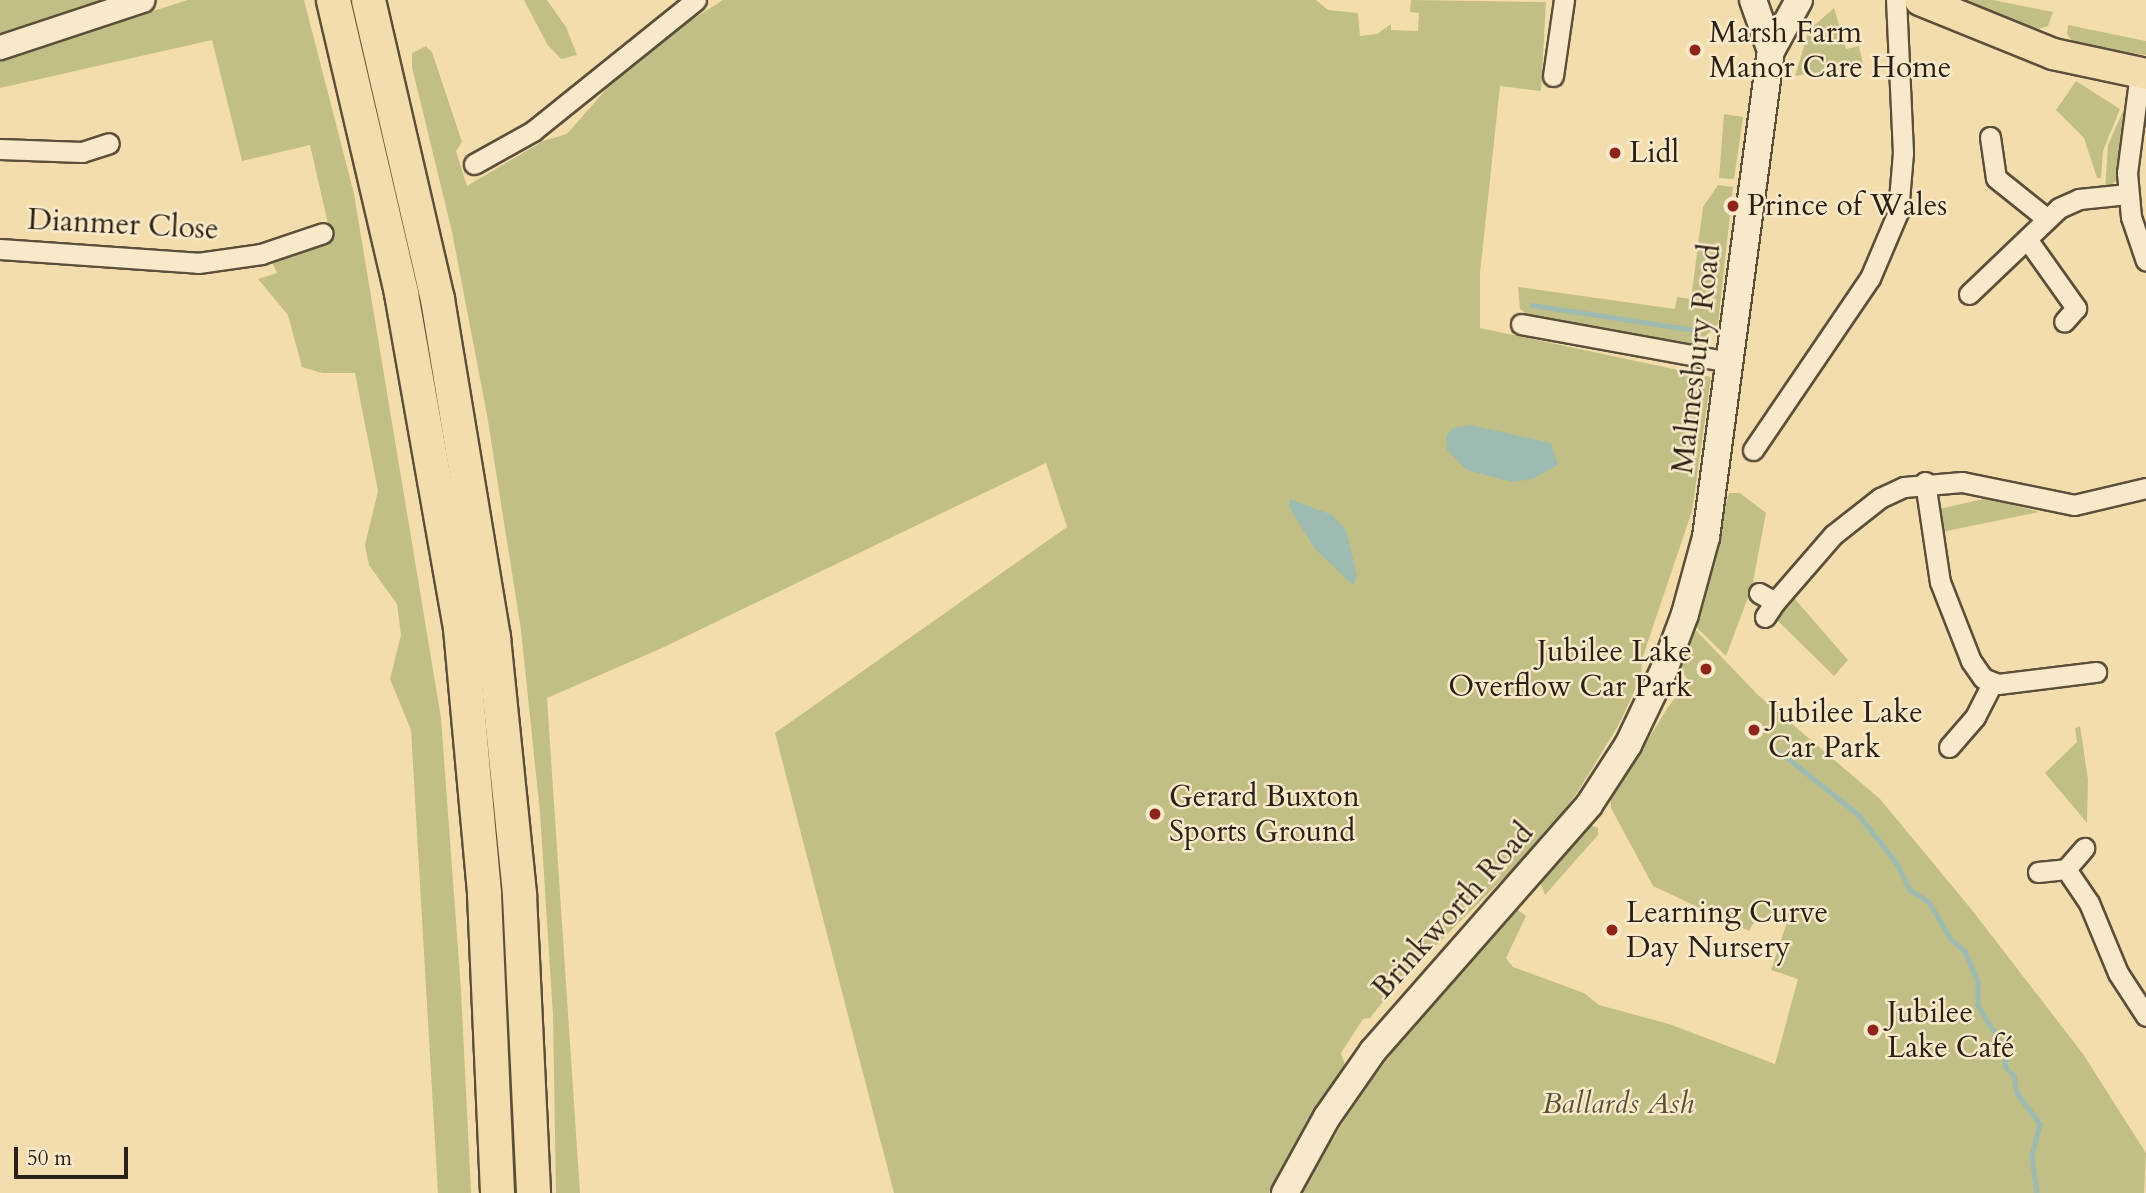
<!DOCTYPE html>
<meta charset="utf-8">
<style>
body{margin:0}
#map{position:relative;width:2146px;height:1193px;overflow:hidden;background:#f4ddad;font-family:Cardo,serif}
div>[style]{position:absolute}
.green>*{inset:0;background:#c1bf85}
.water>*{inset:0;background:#9dbbb1}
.stream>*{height:4.5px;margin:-2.25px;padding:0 2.25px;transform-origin:2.25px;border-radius:2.25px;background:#9dbbb1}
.roads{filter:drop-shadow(2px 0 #5c4f3a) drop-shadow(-2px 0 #5c4f3a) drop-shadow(0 2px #5c4f3a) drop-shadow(0 -2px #5c4f3a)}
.minor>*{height:19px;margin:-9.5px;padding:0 9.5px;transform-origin:9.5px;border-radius:9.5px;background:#f8e9ca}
.tertiary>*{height:23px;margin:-11.5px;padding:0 11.5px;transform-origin:11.5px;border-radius:11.5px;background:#f8e9ca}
.secondary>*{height:26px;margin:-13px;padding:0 13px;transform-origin:13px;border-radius:13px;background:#f8e9ca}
.primary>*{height:30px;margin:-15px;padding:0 15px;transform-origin:15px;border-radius:15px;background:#f4ddad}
.motorway>*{height:33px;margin:-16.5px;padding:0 16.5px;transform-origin:16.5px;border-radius:16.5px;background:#f4ddad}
.dots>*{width:19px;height:19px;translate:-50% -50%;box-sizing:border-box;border:4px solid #f8e9ca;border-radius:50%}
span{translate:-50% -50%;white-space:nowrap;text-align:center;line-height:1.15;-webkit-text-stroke:5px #f8e9ca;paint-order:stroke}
.poi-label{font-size:30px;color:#2a2014}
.left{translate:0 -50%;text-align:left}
.right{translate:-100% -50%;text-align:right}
.street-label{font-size:30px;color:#2a2014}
.park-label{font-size:30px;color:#575036;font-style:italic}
.scale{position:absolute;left:14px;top:1147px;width:114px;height:32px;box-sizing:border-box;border:4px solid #2a2014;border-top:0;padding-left:9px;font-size:21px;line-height:24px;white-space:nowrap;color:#2a2014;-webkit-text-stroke:5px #f8e9ca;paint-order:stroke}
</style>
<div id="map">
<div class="green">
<i style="clip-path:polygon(0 0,124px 0,0 40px)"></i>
<i style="clip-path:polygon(188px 0,304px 0,354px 194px,441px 718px,461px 990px,471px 1193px,438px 1193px,411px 730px,390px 679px,401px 635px,397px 604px,369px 565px,365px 545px,378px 491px,355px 373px,322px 373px,302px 367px,288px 315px,258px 279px,277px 273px,271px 260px,331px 237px,310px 145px,242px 161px,212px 40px,0 88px,0 59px)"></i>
<i style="clip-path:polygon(524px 0,547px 0,566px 27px,577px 55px,561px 59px,547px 44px)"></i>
<i style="clip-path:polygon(723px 0,1316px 0,1328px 10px,1358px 13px,1360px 36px,1377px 34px,1391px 24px,1391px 30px,1418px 31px,1419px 13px,1410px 12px,1411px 0,1546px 2px,1541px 91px,1500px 86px,1480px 273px,1480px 328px,1711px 377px,1692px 511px,1642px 659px,1641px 677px,1618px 726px,1577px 793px,1539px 843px,1398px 983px,1370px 1018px,1363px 1019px,1341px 1053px,1345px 1065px,1269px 1193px,894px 1193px,775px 733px,1067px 527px,1046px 463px,662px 648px,547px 698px,580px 1193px,556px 1193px,553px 1015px,540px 813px,521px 630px,487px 415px,452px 232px,412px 67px,412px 53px,426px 46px,432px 52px,462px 142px,456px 151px,467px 186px,543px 141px,567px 134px,636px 55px)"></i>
<i style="clip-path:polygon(1949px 0,1993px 0,2053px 12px,2048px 26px,2039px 29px)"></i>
<i style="clip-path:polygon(1834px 8px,1846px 49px,1859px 46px,1863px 65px,1795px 76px,1809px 30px)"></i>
<i style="clip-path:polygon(2068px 25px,2146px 41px,2146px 55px,2075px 45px,2067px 34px)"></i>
<i style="clip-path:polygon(2076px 81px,2120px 109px,2103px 151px,2101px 178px,2097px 178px,2084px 138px,2056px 110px)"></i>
<i style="clip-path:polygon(2124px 109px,2118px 179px,2105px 190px,2108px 145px)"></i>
<i style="clip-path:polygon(1724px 114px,1743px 117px,1734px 179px,1719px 178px)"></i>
<i style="clip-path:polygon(1718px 185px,1733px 187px,1718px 324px,1701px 341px,1686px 345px,1533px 319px,1520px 309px,1518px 287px,1675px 309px,1677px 297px,1691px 299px,1703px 207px)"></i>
<i style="clip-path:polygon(1729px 493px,1740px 493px,1766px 513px,1752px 587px,1726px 656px,1691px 622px)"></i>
<i style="clip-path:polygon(1988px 498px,2039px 512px,1942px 532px,1939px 509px)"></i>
<i style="clip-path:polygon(1794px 598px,1848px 660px,1834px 676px,1777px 620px)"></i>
<i style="clip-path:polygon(1689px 623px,1758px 695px,1880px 799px,1972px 910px,2083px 1054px,2146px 1153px,2144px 1193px,1298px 1193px,1367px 1085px,1449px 981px,1503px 920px,1518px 910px,1526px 916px,1506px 958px,1513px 967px,1584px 993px,1599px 1005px,1669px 1024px,1775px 1064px,1798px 979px,1771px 970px,1787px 922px,1757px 917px,1749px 931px,1653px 886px,1611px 808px,1611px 800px,1668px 707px,1689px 681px,1677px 665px)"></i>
<i style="clip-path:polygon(2080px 726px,2088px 779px,2087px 823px,2045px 773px,2077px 742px,2075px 728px)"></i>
<i style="clip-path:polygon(1585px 823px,1598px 828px,1598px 835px,1545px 895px,1539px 879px)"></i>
</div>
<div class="water">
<i style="clip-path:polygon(1470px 425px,1551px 443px,1558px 465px,1532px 479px,1512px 482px,1467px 470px,1447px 450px,1446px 436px,1453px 428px)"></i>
<i style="clip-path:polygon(1290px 499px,1332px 515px,1346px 530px,1357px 576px,1353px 585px,1315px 549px,1289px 507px)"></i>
</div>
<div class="stream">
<i style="left:1532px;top:305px;width:166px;rotate:8.7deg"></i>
<i style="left:1780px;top:752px;width:101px;rotate:38.6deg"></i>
<i style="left:1859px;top:815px;width:63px;rotate:52deg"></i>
<i style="left:1898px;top:865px;width:28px;rotate:64deg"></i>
<i style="left:1910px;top:890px;width:22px;rotate:32deg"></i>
<i style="left:1929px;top:902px;width:43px;rotate:59.3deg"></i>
<i style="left:1951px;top:939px;width:18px;rotate:41deg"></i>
<i style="left:1965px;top:951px;width:34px;rotate:67deg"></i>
<i style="left:1978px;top:982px;width:23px;rotate:90deg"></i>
<i style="left:1978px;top:1005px;width:52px;rotate:59deg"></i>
<i style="left:2005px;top:1050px;width:17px;rotate:87deg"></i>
<i style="left:2006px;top:1067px;width:12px;rotate:48deg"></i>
<i style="left:2014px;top:1076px;width:17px;rotate:80deg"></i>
<i style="left:2017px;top:1093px;width:39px;rotate:53deg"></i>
<i style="left:2040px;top:1124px;width:34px;rotate:104deg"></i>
<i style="left:2032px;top:1157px;width:36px;rotate:82deg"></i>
</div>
<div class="roads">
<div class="minor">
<i style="left:2140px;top:73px;width:101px;rotate:97.4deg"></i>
<i style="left:2127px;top:173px;width:44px;rotate:84.8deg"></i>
<i style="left:2131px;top:217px;width:46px;rotate:71.2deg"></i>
<i style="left:1553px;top:76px;width:77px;rotate:-81.8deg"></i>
<i style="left:1990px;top:137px;width:41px;rotate:81.7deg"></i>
<i style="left:1996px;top:178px;width:64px;rotate:38.7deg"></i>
<i style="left:0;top:149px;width:82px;rotate:2.1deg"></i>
<i style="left:82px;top:152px;width:28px;rotate:-18deg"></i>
<i style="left:474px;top:164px;width:68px;rotate:-29.2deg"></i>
<i style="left:533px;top:131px;width:209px;rotate:-38.8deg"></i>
<i style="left:2027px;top:239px;width:85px;rotate:54.6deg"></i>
<i style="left:2076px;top:308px;width:18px;rotate:131deg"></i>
<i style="left:0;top:249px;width:198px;rotate:4deg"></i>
<i style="left:198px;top:263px;width:64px;rotate:-8.1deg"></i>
<i style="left:261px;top:254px;width:65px;rotate:-18.7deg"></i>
<i style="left:1969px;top:294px;width:124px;rotate:-43.7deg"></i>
<i style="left:2059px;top:208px;width:22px;rotate:-24deg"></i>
<i style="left:2079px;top:199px;width:49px;rotate:-5.8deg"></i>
<i style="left:1521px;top:324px;width:213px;rotate:10.3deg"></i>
<i style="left:1753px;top:450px;width:208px;rotate:-55.8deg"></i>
<i style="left:1870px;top:278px;width:72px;rotate:-67deg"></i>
<i style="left:1898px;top:212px;width:59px;rotate:-85.2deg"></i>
<i style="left:1903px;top:153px;width:153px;rotate:-92.6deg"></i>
<i style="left:1925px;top:482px;width:101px;rotate:81.5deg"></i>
<i style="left:1940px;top:582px;width:85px;rotate:68.6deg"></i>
<i style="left:1971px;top:661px;width:21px;rotate:55deg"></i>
<i style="left:1983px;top:678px;width:16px;rotate:22deg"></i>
<i style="left:1998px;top:684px;width:99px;rotate:-7deg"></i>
<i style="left:1759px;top:593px;width:18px;rotate:29deg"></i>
<i style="left:1775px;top:602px;width:18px;rotate:124deg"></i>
<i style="left:1775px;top:602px;width:89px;rotate:-49.1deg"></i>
<i style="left:1833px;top:535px;width:60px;rotate:-38.2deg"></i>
<i style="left:1880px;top:498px;width:26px;rotate:-25deg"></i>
<i style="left:1904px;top:487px;width:58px;rotate:-4.9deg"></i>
<i style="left:1962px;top:482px;width:114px;rotate:11.6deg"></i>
<i style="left:2074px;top:505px;width:74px;rotate:-13.3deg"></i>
<i style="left:1949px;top:747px;width:40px;rotate:-49deg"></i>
<i style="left:1975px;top:717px;width:38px;rotate:-63deg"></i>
<i style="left:2066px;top:869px;width:41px;rotate:55.9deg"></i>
<i style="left:2089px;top:903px;width:76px;rotate:67.5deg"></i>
<i style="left:2118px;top:973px;width:51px;rotate:56.9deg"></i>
<i style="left:2038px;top:872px;width:28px;rotate:-6deg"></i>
<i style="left:2066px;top:869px;width:28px;rotate:-49deg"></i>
</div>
<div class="tertiary">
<i style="left:0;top:47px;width:150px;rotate:-18.3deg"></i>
</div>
<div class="secondary">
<i style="left:1753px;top:0;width:54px;rotate:70.6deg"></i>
<i style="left:1285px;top:1193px;width:87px;rotate:-61.1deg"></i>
<i style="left:1327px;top:1117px;width:80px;rotate:-55.1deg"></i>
<i style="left:1373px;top:1051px;width:327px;rotate:-48.7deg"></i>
<i style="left:1589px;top:805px;width:72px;rotate:-57deg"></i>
<i style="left:1628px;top:745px;width:83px;rotate:-64.4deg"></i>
<i style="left:1664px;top:670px;width:60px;rotate:-69.4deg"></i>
<i style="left:1685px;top:614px;width:80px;rotate:-74.7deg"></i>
<i style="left:1706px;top:537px;width:490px;rotate:-82.4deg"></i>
<i style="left:1771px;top:51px;width:58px;rotate:-61.2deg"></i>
</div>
<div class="primary">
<i style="left:1920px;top:0;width:144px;rotate:22.1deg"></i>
<i style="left:2053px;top:54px;width:95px;rotate:12.1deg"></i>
</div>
<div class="motorway">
<i style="left:333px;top:0;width:301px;rotate:76.9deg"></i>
<i style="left:401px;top:293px;width:340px;rotate:80deg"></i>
<i style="left:460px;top:628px;width:267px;rotate:84.8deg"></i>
<i style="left:484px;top:894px;width:299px;rotate:87.5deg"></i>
<i style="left:368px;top:0;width:307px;rotate:77deg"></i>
<i style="left:437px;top:299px;width:343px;rotate:80.6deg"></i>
<i style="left:493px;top:637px;width:259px;rotate:84.2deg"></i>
<i style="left:519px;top:895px;width:298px;rotate:87.3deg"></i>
</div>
</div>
<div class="dots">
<i style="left:1695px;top:50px;background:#8f2418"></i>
<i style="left:1615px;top:153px;background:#8f2418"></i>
<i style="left:1733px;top:206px;background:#8f2418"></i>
<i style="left:1706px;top:669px;background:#8f2418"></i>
<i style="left:1754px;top:730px;background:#8f2418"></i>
<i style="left:1155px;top:814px;background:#8f2418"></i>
<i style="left:1612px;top:930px;background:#8f2418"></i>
<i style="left:1873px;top:1030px;background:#8f2418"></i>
</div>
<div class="poi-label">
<span class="left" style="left:1709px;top:50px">Marsh Farm<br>Manor Care Home</span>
<span class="left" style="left:1629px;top:153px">Lidl</span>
<span class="left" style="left:1747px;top:206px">Prince of Wales</span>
<span class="right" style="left:1692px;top:669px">Jubilee Lake<br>Overflow Car Park</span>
<span class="left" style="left:1768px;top:730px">Jubilee Lake<br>Car Park</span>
<span class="left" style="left:1169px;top:814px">Gerard Buxton<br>Sports Ground</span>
<span class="left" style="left:1626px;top:930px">Learning Curve<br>Day Nursery</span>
<span class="left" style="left:1887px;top:1030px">Jubilee<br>Lake Café</span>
</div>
<div class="street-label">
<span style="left:123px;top:225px;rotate:3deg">Dianmer Close</span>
<span style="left:1697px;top:359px;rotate:-83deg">Malmesbury Road</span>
<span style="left:1453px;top:911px;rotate:-48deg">Brinkworth Road</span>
</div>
<div class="park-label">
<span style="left:1618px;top:1104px">Ballards Ash</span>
</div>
<div class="scale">50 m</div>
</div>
